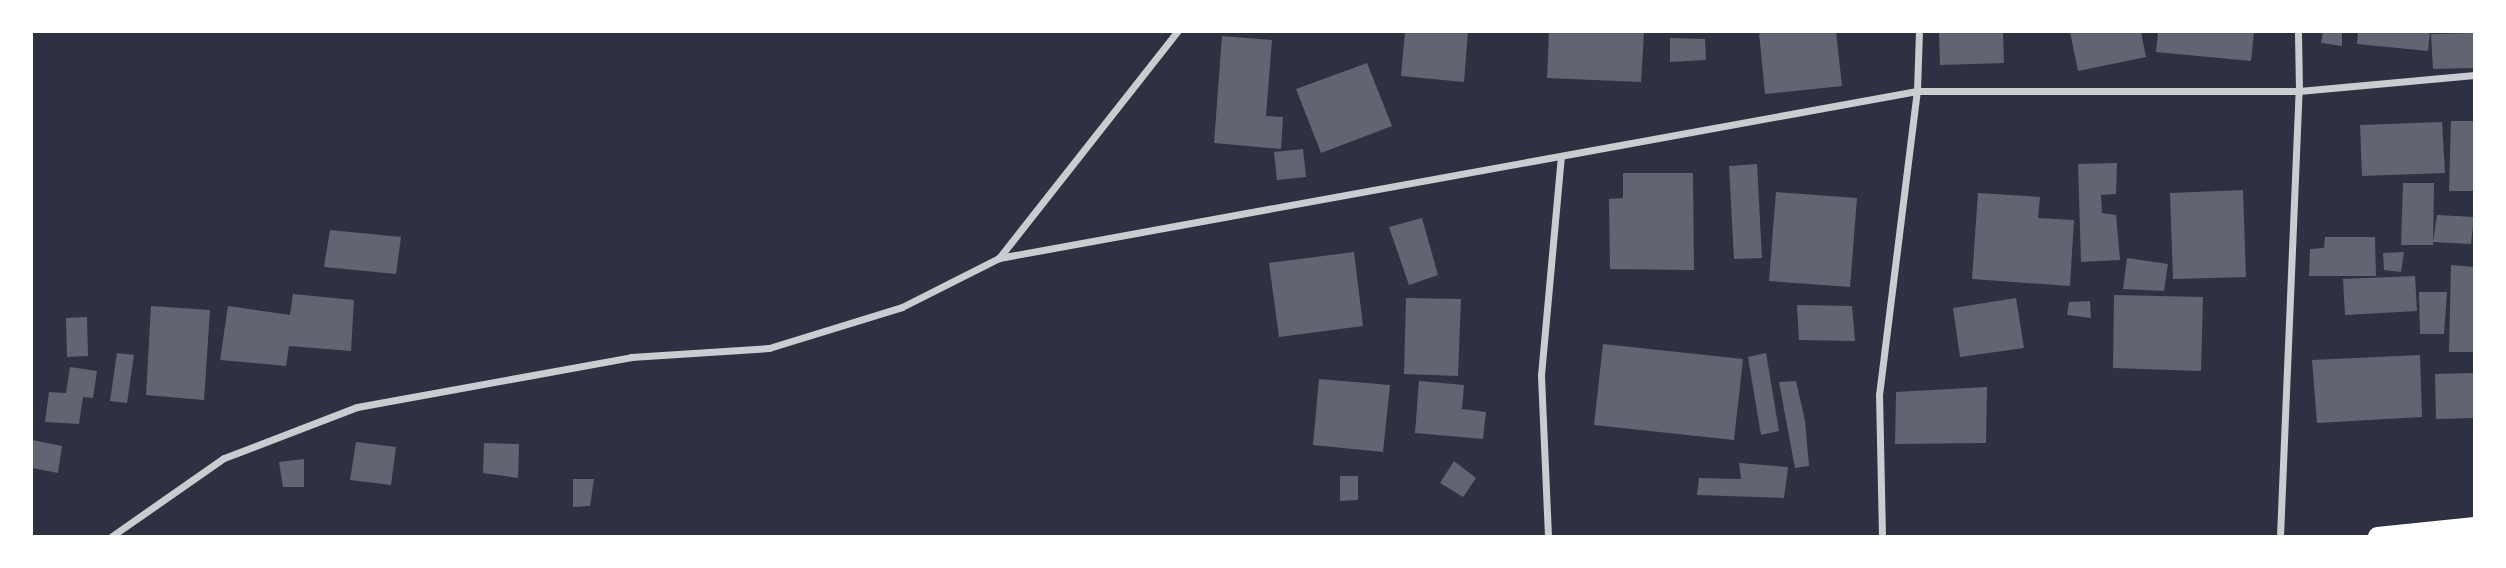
<!DOCTYPE html>
<style>
body{margin:0}
#map{position:relative;width:2506px;height:568px;overflow:hidden;background:#2d3142;font-family:"Titillium Web",sans-serif}
div>[style]{position:absolute}
.building>*{inset:0;background:#626471}
.minor>*{height:7px;margin:-3.5px;padding:0 3.5px;transform-origin:3.5px;border-radius:3.5px;background:#caccd0}
.trunk>*{height:19px;margin:-9.5px;padding:0 9.5px;transform-origin:9.5px;border-radius:9.5px;background:#fff}
span{translate:-50% -50%;white-space:nowrap;text-align:center;line-height:1.15;-webkit-text-stroke:7px #fff;paint-order:stroke}
.frame{position:absolute;inset:0;border:33px solid #fff;pointer-events:none}
</style>
<div id="map">
<div class="building">
<i style="clip-path:polygon(1405px 32px,1468px 32px,1464px 82px,1401px 76px)"></i>
<i style="clip-path:polygon(1549px 32px,1644px 32px,1641px 82px,1547px 78px)"></i>
<i style="clip-path:polygon(1759px 32px,1836px 32px,1842px 86px,1765px 94px)"></i>
<i style="clip-path:polygon(1939px 32px,2003px 32px,2004px 63px,1940px 65px)"></i>
<i style="clip-path:polygon(2070px 32px,2141px 32px,2146px 57px,2078px 71px)"></i>
<i style="clip-path:polygon(2158px 32px,2254px 32px,2251px 61px,2156px 52px)"></i>
<i style="clip-path:polygon(2323px 32px,2342px 32px,2342px 46px,2321px 43px)"></i>
<i style="clip-path:polygon(2358px 32px,2430px 32px,2428px 51px,2357px 44px)"></i>
<i style="clip-path:polygon(2474px 33px,2474px 68px,2433px 69px,2431px 34px)"></i>
<i style="clip-path:polygon(1222px 36px,1272px 40px,1266px 116px,1283px 117px,1281px 149px,1214px 143px)"></i>
<i style="clip-path:polygon(1670px 38px,1705px 39px,1706px 60px,1670px 62px)"></i>
<i style="clip-path:polygon(1367px 63px,1392px 126px,1321px 153px,1296px 89px)"></i>
<i style="clip-path:polygon(2451px 121px,2474px 121px,2474px 191px,2449px 191px)"></i>
<i style="clip-path:polygon(2442px 122px,2445px 173px,2362px 176px,2360px 125px)"></i>
<i style="clip-path:polygon(1303px 149px,1306px 177px,1277px 180px,1274px 152px)"></i>
<i style="clip-path:polygon(2117px 163px,2116px 194px,2101px 195px,2102px 213px,2116px 215px,2120px 260px,2081px 262px,2078px 164px)"></i>
<i style="clip-path:polygon(1757px 164px,1762px 258px,1734px 259px,1729px 166px)"></i>
<i style="clip-path:polygon(1623px 173px,1693px 173px,1694px 270px,1610px 269px,1609px 199px,1623px 198px)"></i>
<i style="clip-path:polygon(2403px 183px,2434px 183px,2433px 245px,2401px 245px)"></i>
<i style="clip-path:polygon(2243px 190px,2246px 277px,2173px 279px,2170px 193px)"></i>
<i style="clip-path:polygon(1776px 192px,1857px 198px,1850px 287px,1769px 281px)"></i>
<i style="clip-path:polygon(1978px 193px,2040px 197px,2038px 218px,2074px 220px,2070px 286px,1972px 279px)"></i>
<i style="clip-path:polygon(2437px 215px,2474px 217px,2471px 244px,2433px 242px)"></i>
<i style="clip-path:polygon(1422px 218px,1438px 275px,1409px 285px,1389px 227px)"></i>
<i style="clip-path:polygon(330px 230px,401px 237px,396px 274px,324px 267px)"></i>
<i style="clip-path:polygon(2325px 237px,2375px 237px,2376px 276px,2309px 276px,2310px 249px,2324px 248px)"></i>
<i style="clip-path:polygon(1354px 252px,1363px 326px,1279px 337px,1269px 263px)"></i>
<i style="clip-path:polygon(2404px 252px,2401px 272px,2384px 270px,2383px 253px)"></i>
<i style="clip-path:polygon(2127px 258px,2168px 264px,2164px 291px,2123px 289px)"></i>
<i style="clip-path:polygon(2451px 265px,2474px 267px,2474px 352px,2449px 352px)"></i>
<i style="clip-path:polygon(2415px 276px,2417px 311px,2345px 315px,2343px 279px)"></i>
<i style="clip-path:polygon(2419px 292px,2447px 292px,2444px 334px,2420px 334px)"></i>
<i style="clip-path:polygon(293px 294px,354px 300px,351px 351px,289px 346px,286px 366px,220px 360px,228px 306px,290px 315px)"></i>
<i style="clip-path:polygon(2114px 295px,2203px 297px,2201px 371px,2113px 368px)"></i>
<i style="clip-path:polygon(1406px 298px,1461px 299px,1458px 376px,1404px 374px)"></i>
<i style="clip-path:polygon(2016px 298px,2024px 348px,1960px 357px,1953px 308px)"></i>
<i style="clip-path:polygon(2090px 301px,2091px 318px,2067px 315px,2069px 302px)"></i>
<i style="clip-path:polygon(1797px 305px,1852px 306px,1855px 341px,1799px 340px)"></i>
<i style="clip-path:polygon(151px 306px,210px 310px,204px 400px,146px 395px)"></i>
<i style="clip-path:polygon(87px 317px,88px 356px,67px 357px,66px 318px)"></i>
<i style="clip-path:polygon(1603px 344px,1743px 359px,1734px 440px,1594px 425px)"></i>
<i style="clip-path:polygon(117px 353px,134px 355px,127px 403px,110px 401px)"></i>
<i style="clip-path:polygon(1766px 353px,1779px 431px,1761px 435px,1748px 357px)"></i>
<i style="clip-path:polygon(2420px 355px,2422px 417px,2317px 423px,2312px 360px)"></i>
<i style="clip-path:polygon(70px 367px,97px 371px,93px 398px,83px 397px,79px 424px,45px 422px,49px 392px,66px 393px)"></i>
<i style="clip-path:polygon(2474px 373px,2474px 418px,2436px 419px,2435px 374px)"></i>
<i style="clip-path:polygon(1319px 379px,1390px 385px,1383px 452px,1313px 445px)"></i>
<i style="clip-path:polygon(1419px 381px,1464px 385px,1462px 409px,1486px 412px,1483px 439px,1415px 433px)"></i>
<i style="clip-path:polygon(1796px 381px,1805px 421px,1809px 466px,1795px 468px,1779px 382px)"></i>
<i style="clip-path:polygon(1987px 387px,1986px 443px,1895px 444px,1896px 392px)"></i>
<i style="clip-path:polygon(32px 440px,62px 446px,58px 473px,32px 468px)"></i>
<i style="clip-path:polygon(356px 442px,396px 447px,391px 485px,350px 480px)"></i>
<i style="clip-path:polygon(484px 443px,519px 444px,518px 478px,483px 473px)"></i>
<i style="clip-path:polygon(304px 459px,304px 487px,283px 487px,279px 462px)"></i>
<i style="clip-path:polygon(1454px 461px,1476px 478px,1463px 497px,1440px 483px)"></i>
<i style="clip-path:polygon(1739px 463px,1788px 467px,1784px 498px,1697px 495px,1699px 478px,1741px 479px)"></i>
<i style="clip-path:polygon(1340px 476px,1358px 476px,1358px 500px,1340px 501px)"></i>
<i style="clip-path:polygon(573px 479px,594px 479px,590px 506px,573px 507px)"></i>
</div>
<div class="minor">
<i style="left:999px;top:258px;width:933px;rotate:-10.31deg"></i>
<i style="left:1917px;top:91px;width:382px"></i>
<i style="left:2299px;top:91px;width:176px;rotate:-5.2deg"></i>
<i style="left:112px;top:536px;width:136px;rotate:-34.9deg"></i>
<i style="left:224px;top:458px;width:142px;rotate:-21deg"></i>
<i style="left:357px;top:407px;width:279px;rotate:-10.3deg"></i>
<i style="left:631px;top:357px;width:138px;rotate:-3.7deg"></i>
<i style="left:769px;top:348px;width:139px;rotate:-17.1deg"></i>
<i style="left:902px;top:307px;width:109px;rotate:-26.8deg"></i>
<i style="left:999px;top:258px;width:288px;rotate:-51.8deg"></i>
<i style="left:1548px;top:536px;width:161px;rotate:-92.5deg"></i>
<i style="left:1541px;top:375px;width:219px;rotate:-84.8deg"></i>
<i style="left:1882px;top:536px;width:141px;rotate:-91.2deg"></i>
<i style="left:1879px;top:395px;width:306px;rotate:-82.9deg"></i>
<i style="left:1917px;top:91px;width:59px;rotate:-88.1deg"></i>
<i style="left:2280px;top:536px;width:445px;rotate:-87.6deg"></i>
<i style="left:2299px;top:91px;width:59px;rotate:-91deg"></i>
</div>
<div class="trunk">
<i style="left:2377px;top:536px;width:98px;rotate:-5.9deg"></i>
</div>
<div class="frame"></div>
</div>
